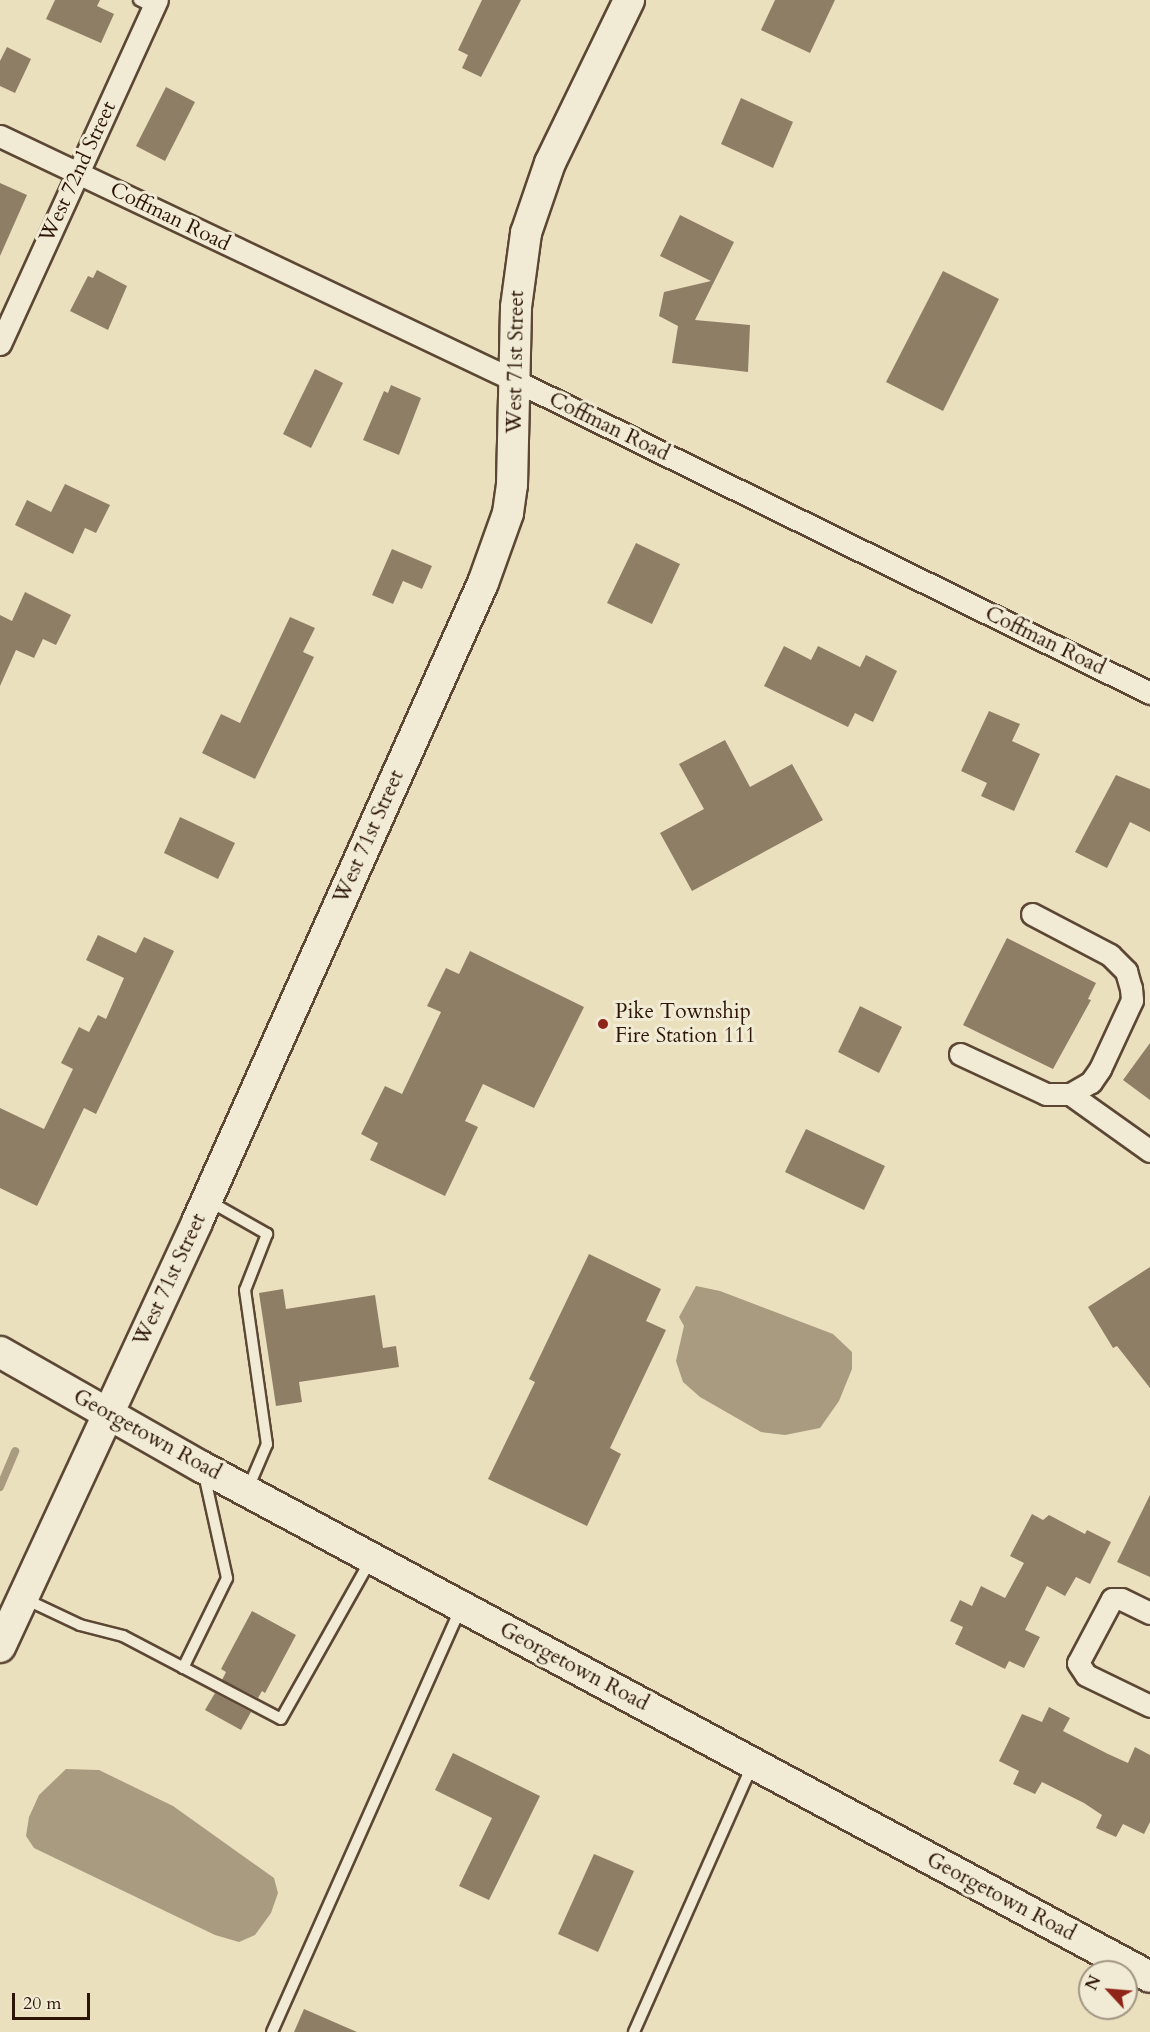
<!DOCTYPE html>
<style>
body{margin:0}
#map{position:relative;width:1150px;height:2032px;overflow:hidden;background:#eae0be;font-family:Cardo,serif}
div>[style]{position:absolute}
.water>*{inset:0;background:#a99b80}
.stream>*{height:8px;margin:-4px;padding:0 4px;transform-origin:4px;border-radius:4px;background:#a99b80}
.building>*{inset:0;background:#8f7e66}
.roads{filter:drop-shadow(2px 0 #5c4735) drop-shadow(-2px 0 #5c4735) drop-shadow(0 2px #5c4735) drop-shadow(0 -2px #5c4735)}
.service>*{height:10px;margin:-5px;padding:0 5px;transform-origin:5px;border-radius:5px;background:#f1ebd5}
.minor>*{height:21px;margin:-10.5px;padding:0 10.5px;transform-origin:10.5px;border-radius:10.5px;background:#f1ebd5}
.secondary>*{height:30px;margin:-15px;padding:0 15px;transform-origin:15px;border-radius:15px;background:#f1ebd5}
.dots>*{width:16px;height:16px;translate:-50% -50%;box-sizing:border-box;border:3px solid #f1ebd5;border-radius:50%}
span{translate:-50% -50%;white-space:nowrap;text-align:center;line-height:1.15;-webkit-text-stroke:6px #f1ebd5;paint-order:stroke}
.street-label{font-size:21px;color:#2c1407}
.poi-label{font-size:21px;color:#2c1407}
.left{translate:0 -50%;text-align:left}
.north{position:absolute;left:1078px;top:1960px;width:60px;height:60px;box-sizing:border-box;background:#f1ebd5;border:2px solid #a29583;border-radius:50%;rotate:296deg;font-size:16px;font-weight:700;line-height:24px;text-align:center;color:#2c1407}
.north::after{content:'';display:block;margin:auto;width:21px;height:27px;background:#8f2418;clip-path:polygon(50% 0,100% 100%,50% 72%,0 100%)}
.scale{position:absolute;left:12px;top:1993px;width:78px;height:27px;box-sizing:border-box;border:3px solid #2c1407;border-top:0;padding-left:8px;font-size:18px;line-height:21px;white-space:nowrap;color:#2c1407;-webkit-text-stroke:4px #f1ebd5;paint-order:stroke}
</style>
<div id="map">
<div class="water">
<i style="clip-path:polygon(696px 1286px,720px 1291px,833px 1334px,852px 1352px,852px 1369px,839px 1401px,820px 1428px,785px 1435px,761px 1432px,700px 1397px,683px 1382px,676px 1361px,684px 1326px,679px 1317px)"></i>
<i style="clip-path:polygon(66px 1769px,99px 1770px,173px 1806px,274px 1878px,278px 1893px,271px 1913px,255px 1935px,239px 1942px,215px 1935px,34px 1848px,26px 1836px,29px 1817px,39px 1795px)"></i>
</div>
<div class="stream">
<i style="left:0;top:1487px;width:39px;rotate:-67deg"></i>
</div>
<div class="building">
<i style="clip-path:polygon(55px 0,100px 0,97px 6px,114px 14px,101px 43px,46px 19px)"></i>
<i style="clip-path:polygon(482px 0,521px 0,481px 77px,462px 68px,468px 55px,458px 50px)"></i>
<i style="clip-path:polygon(775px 0,835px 0,810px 53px,761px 30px)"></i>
<i style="clip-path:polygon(7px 47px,31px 59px,15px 93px,0 86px,0 61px)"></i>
<i style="clip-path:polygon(166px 87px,195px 102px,165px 161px,136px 146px)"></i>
<i style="clip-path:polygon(741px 98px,793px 122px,773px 168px,721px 144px)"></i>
<i style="clip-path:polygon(0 183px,27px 195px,0 256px)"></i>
<i style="clip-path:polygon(680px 215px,734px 242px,695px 320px,750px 325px,748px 372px,672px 363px,678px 326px,659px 316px,664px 292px,711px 281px,660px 256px)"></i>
<i style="clip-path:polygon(97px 270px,127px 286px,108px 330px,70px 311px,88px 276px,93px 278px)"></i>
<i style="clip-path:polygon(943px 271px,999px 299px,943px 411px,886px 382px)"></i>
<i style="clip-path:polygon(315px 369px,343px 383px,311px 448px,283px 434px)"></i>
<i style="clip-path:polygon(391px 385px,421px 398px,399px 455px,363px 440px,384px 391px,388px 393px)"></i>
<i style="clip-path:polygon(65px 484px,110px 505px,96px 533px,85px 528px,73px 554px,15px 525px,27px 500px,51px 512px)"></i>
<i style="clip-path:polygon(636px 543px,680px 564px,652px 624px,607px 603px)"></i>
<i style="clip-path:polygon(392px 549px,432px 566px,422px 589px,403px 581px,393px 604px,372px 595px)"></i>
<i style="clip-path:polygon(25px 592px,71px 615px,56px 645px,43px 639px,34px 658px,16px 650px,0 686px,0 615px,12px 621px)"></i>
<i style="clip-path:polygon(290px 617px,315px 628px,303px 652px,314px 657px,255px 779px,202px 753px,221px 714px,240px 723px)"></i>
<i style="clip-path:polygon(784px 646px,811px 660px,818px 646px,860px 667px,866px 655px,897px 671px,873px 722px,855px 713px,848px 727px,764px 686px)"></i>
<i style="clip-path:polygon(989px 711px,1020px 724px,1012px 741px,1040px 754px,1014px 811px,981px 796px,987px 783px,961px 771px)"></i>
<i style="clip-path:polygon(725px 740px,750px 787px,792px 764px,823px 820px,692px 891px,660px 833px,704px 809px,679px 764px)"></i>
<i style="clip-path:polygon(1116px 775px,1150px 789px,1150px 832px,1130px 822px,1107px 868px,1075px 852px)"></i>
<i style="clip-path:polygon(180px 817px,235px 843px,218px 879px,164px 853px)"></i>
<i style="clip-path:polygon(98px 935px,136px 953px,144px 937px,174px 951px,96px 1114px,84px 1108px,37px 1206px,0 1188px,0 1108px,44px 1129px,73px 1069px,61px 1063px,79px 1027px,89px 1032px,98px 1015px,106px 1019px,124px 978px,86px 960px)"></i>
<i style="clip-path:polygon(1007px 938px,1096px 983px,1088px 999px,1091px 1000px,1053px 1069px,963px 1025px)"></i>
<i style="clip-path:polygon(470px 951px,584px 1007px,534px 1108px,483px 1084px,465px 1121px,478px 1127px,445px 1196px,370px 1160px,378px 1143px,361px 1134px,385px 1086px,402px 1094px,441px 1012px,427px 1006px,446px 968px,459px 974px)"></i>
<i style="clip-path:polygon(860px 1006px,902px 1027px,879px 1073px,838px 1052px)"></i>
<i style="clip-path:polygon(1150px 1043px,1150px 1100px,1123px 1080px)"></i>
<i style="clip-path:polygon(806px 1129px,885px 1166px,864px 1210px,785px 1172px)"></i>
<i style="clip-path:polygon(589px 1254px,661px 1289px,646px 1321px,666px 1330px,610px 1448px,621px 1454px,587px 1526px,488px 1479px,535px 1382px,529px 1379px)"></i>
<i style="clip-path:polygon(1150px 1267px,1150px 1388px,1117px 1346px,1113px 1348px,1088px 1307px)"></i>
<i style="clip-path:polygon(283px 1289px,286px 1309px,375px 1295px,383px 1348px,396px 1346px,399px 1367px,299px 1382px,302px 1402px,276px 1406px,259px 1293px)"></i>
<i style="clip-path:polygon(1150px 1495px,1150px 1577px,1117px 1562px)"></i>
<i style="clip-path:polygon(1032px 1514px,1043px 1520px,1049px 1515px,1085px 1534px,1087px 1530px,1111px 1542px,1090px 1584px,1076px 1577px,1065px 1596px,1047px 1586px,1025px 1630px,1040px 1637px,1024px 1668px,1009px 1661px,1005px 1669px,955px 1644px,963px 1627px,950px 1621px,960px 1600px,972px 1606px,981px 1586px,1005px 1598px,1024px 1563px,1010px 1556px)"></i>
<i style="clip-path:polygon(252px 1611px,296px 1635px,265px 1693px,262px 1691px,258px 1698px,222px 1680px,226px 1672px,221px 1669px)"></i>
<i style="clip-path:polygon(215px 1693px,251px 1712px,241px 1730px,205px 1710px)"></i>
<i style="clip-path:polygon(1049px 1707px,1070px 1718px,1063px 1731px,1108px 1754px,1128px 1763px,1135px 1747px,1150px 1755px,1150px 1822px,1144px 1834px,1123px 1824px,1116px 1837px,1096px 1828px,1102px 1815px,1084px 1803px,1042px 1782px,1035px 1794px,1013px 1784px,1019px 1771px,999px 1761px,1022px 1714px,1042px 1722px)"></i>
<i style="clip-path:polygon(453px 1753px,540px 1796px,489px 1900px,459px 1886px,492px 1818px,435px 1790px)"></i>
<i style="clip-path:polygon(594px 1854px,634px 1871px,598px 1952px,558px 1934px)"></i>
<i style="clip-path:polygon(304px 2009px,357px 2032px,294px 2032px)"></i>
</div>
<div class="roads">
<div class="service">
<i style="left:139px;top:0;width:16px;rotate:27deg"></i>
<i style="left:209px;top:1201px;width:67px;rotate:29.6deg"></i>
<i style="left:267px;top:1234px;width:60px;rotate:111.4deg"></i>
<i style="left:245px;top:1290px;width:156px;rotate:81.9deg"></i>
<i style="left:267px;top:1444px;width:51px;rotate:113.1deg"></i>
<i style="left:25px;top:1599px;width:61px;rotate:25.3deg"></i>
<i style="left:80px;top:1625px;width:44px;rotate:14.3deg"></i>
<i style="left:123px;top:1636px;width:178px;rotate:27.7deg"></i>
<i style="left:281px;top:1719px;width:184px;rotate:-60.6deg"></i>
<i style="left:183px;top:1668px;width:100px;rotate:-63.9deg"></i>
<i style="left:227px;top:1578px;width:107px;rotate:-102.5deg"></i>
<i style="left:272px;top:2032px;width:463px;rotate:-66deg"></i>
<i style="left:634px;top:2032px;width:291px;rotate:-66.1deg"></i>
</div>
<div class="minor">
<i style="left:0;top:136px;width:571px;rotate:25.4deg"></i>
<i style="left:516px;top:381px;width:707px;rotate:26.2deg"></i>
<i style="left:0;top:344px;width:378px;rotate:-65.5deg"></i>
<i style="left:1032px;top:914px;width:88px;rotate:27.7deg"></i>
<i style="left:1110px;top:955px;width:23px;rotate:45deg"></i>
<i style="left:1126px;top:971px;width:18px;rotate:74deg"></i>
<i style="left:1131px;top:988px;width:12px;rotate:85deg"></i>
<i style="left:1132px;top:1000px;width:76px;rotate:114.9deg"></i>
<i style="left:1100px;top:1069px;width:16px;rotate:125deg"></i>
<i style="left:1091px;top:1082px;width:24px;rotate:150deg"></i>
<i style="left:960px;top:1054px;width:95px;rotate:24.9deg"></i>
<i style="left:1046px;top:1094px;width:24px"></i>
<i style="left:1070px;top:1094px;width:98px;rotate:35.5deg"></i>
<i style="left:1150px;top:1613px;width:32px;rotate:-154deg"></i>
<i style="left:1121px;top:1599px;width:9px;rotate:180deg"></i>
<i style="left:1112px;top:1599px;width:72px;rotate:118deg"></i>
<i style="left:1078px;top:1663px;width:14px;rotate:56deg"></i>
<i style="left:1086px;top:1675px;width:71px;rotate:25.8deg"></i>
</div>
<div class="secondary">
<i style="left:0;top:1352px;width:232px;rotate:29.7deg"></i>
<i style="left:202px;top:1467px;width:1076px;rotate:28.28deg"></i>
<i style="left:0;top:1647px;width:468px;rotate:-65.1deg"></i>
<i style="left:197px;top:1222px;width:700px;rotate:-65.89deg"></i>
<i style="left:483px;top:583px;width:74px;rotate:-70.3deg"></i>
<i style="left:508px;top:513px;width:28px;rotate:-82deg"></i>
<i style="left:512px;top:485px;width:178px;rotate:-88.7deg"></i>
<i style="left:516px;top:307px;width:75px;rotate:-82.3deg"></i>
<i style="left:526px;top:233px;width:74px;rotate:-71.1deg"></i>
<i style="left:550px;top:163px;width:181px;rotate:-64.1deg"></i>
</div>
</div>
<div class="dots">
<i style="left:603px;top:1024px;background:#8f2418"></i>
</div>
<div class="street-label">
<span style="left:78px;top:172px;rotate:-65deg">West 72nd Street</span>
<span style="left:170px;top:217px;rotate:26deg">Coffman Road</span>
<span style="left:516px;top:362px;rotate:-89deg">West 71st Street</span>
<span style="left:609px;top:427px;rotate:26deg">Coffman Road</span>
<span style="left:1045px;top:641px;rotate:26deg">Coffman Road</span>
<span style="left:369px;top:837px;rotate:-66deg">West 71st Street</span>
<span style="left:170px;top:1280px;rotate:-65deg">West 71st Street</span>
<span style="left:147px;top:1435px;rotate:29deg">Georgetown Road</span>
<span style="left:574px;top:1667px;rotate:28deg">Georgetown Road</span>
<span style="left:1001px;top:1897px;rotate:28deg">Georgetown Road</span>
</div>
<div class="poi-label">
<span class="left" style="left:615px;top:1024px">Pike Township<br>Fire Station 111</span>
</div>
<div class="north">N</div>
<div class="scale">20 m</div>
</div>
